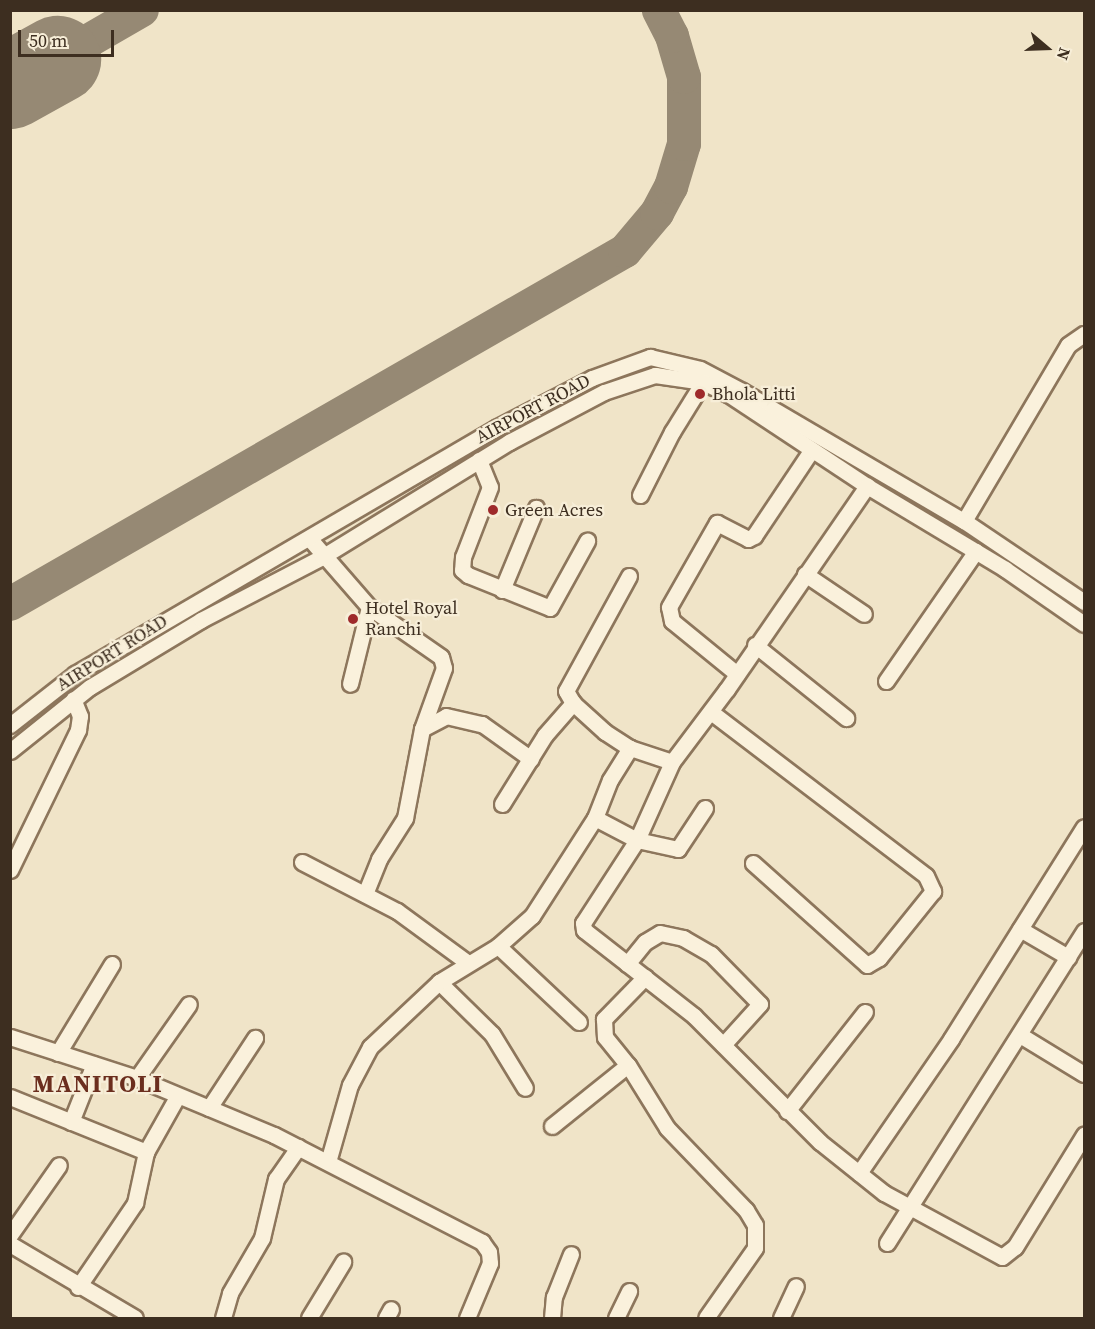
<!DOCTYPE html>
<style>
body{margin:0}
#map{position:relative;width:1095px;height:1329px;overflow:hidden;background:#f0e4c8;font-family:"Source Serif 4",serif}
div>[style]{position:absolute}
.taxiway>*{height:34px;margin:-17px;padding:0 17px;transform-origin:17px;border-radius:17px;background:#968974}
.runway>*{height:87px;margin:-43.5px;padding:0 43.5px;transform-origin:43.5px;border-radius:43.5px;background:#968974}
.roads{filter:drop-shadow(2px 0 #8d765c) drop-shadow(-2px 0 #8d765c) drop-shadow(0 2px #8d765c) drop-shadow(0 -2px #8d765c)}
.minor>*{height:15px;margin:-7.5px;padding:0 7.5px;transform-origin:7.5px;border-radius:7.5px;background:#faf1dc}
.dots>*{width:16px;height:16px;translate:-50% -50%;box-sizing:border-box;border:3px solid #f7eed8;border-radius:50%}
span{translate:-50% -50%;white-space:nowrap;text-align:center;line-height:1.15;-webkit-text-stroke:4.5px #f7eed8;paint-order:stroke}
.poi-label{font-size:18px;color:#3d2e20}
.left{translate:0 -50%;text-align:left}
.street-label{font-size:18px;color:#3d2e20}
.district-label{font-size:24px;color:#6b2e1e;font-weight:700;letter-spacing:1.5px}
.frame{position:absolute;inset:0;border:12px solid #3d2e20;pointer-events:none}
.north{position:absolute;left:1017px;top:18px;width:60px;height:60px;-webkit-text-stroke:4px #f7eed8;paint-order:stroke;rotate:109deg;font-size:16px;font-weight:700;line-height:24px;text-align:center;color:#3d2e20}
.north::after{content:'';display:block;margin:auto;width:21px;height:27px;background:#3d2e20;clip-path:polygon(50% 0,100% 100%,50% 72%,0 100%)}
.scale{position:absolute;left:18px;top:30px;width:96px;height:27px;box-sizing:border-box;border:3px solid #3d2e20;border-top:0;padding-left:8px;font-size:18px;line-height:21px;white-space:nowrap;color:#3d2e20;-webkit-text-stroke:4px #f7eed8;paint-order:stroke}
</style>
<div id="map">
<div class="taxiway">
<i style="left:57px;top:59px;width:98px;rotate:-30deg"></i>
<i style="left:10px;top:604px;width:709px;rotate:-29.86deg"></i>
<i style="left:625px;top:251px;width:50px;rotate:-49.9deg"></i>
<i style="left:657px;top:213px;width:30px;rotate:-62deg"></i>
<i style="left:671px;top:187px;width:45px;rotate:-73.2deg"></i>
<i style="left:684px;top:144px;width:67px;rotate:-90deg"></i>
<i style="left:684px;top:77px;width:43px;rotate:-106.3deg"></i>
<i style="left:672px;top:36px;width:29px;rotate:-117deg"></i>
</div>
<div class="runway">
<i style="left:10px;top:85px;width:54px;rotate:-29deg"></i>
</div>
<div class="roads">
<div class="minor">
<i style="left:479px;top:460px;width:29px;rotate:68deg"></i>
<i style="left:490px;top:487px;width:75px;rotate:111.1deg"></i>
<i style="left:463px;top:557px;width:13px;rotate:94deg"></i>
<i style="left:462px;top:570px;width:8px;rotate:40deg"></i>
<i style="left:468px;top:575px;width:88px;rotate:21.9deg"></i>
<i style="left:550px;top:608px;width:77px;rotate:-61.1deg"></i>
<i style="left:640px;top:495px;width:71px;rotate:-63.1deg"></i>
<i style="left:672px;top:432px;width:59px;rotate:-58.2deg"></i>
<i style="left:964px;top:521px;width:204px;rotate:-59.4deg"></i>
<i style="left:1068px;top:345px;width:19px;rotate:-35deg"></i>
<i style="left:309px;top:538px;width:91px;rotate:49deg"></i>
<i style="left:369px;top:607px;width:79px;rotate:103.9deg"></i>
<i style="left:805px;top:574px;width:71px;rotate:34.1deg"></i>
<i style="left:629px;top:576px;width:131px;rotate:118.7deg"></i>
<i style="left:566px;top:691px;width:14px;rotate:60deg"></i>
<i style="left:573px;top:703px;width:43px;rotate:42.2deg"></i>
<i style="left:605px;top:732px;width:30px;rotate:33deg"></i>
<i style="left:630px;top:748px;width:44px;rotate:18.4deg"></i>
<i style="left:502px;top:590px;width:89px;rotate:-67.5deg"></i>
<i style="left:755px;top:645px;width:117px;rotate:38.7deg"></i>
<i style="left:737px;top:674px;width:84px;rotate:-140.8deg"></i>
<i style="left:672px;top:621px;width:14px;rotate:-102deg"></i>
<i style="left:669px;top:607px;width:97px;rotate:-60.3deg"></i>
<i style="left:717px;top:523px;width:35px;rotate:27deg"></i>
<i style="left:748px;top:539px;width:7px;rotate:-27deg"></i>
<i style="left:754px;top:536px;width:102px;rotate:-56.2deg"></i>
<i style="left:886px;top:681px;width:158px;rotate:-55.3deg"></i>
<i style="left:711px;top:712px;width:270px;rotate:37.3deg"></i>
<i style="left:926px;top:876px;width:17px;rotate:65deg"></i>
<i style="left:933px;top:891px;width:86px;rotate:128.9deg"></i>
<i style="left:879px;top:958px;width:14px;rotate:150deg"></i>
<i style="left:867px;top:965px;width:153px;rotate:-138.2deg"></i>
<i style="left:10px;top:725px;width:83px;rotate:-38.1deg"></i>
<i style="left:75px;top:674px;width:488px;rotate:-30.3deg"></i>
<i style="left:496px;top:428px;width:108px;rotate:-27.5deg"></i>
<i style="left:592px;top:378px;width:62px;rotate:-19.9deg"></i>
<i style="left:650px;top:357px;width:51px;rotate:13.5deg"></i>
<i style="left:700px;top:369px;width:47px;rotate:27.6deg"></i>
<i style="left:742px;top:391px;width:257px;rotate:30.4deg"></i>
<i style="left:964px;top:521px;width:145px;rotate:34deg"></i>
<i style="left:422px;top:729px;width:27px;rotate:-28deg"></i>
<i style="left:446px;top:716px;width:37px;rotate:13deg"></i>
<i style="left:482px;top:724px;width:60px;rotate:35.5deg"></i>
<i style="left:10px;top:751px;width:102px;rotate:-38.7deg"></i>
<i style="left:90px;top:687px;width:130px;rotate:-31.1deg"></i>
<i style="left:201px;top:620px;width:136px;rotate:-27.5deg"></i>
<i style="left:322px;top:557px;width:220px;rotate:-31.6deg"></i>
<i style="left:509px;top:442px;width:107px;rotate:-27.8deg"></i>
<i style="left:604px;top:392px;width:54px;rotate:-18.4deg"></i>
<i style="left:655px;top:375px;width:49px;rotate:8.3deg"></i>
<i style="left:703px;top:382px;width:28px;rotate:26deg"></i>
<i style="left:728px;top:394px;width:167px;rotate:33.5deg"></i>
<i style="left:867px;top:486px;width:161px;rotate:31deg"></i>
<i style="left:1005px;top:569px;width:96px;rotate:34.8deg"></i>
<i style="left:502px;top:804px;width:81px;rotate:-58.1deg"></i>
<i style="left:545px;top:735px;width:43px;rotate:-48.8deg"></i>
<i style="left:705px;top:808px;width:49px;rotate:123.4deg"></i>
<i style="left:678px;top:849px;width:42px;rotate:-167.6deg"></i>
<i style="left:637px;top:840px;width:99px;rotate:123deg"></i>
<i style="left:583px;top:923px;width:7px;rotate:82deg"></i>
<i style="left:584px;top:930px;width:140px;rotate:38deg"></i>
<i style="left:694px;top:1016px;width:178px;rotate:45deg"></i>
<i style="left:820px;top:1142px;width:82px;rotate:38.6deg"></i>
<i style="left:884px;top:1193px;width:134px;rotate:28.5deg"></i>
<i style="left:1002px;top:1257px;width:16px;rotate:-38deg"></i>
<i style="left:1015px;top:1247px;width:132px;rotate:-58.4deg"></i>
<i style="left:595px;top:818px;width:47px;rotate:27.6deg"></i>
<i style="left:637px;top:840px;width:85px;rotate:-65.8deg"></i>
<i style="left:672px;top:762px;width:91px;rotate:-53deg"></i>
<i style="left:727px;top:689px;width:247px;rotate:-55.4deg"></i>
<i style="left:302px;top:862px;width:107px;rotate:27.3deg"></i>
<i style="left:397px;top:911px;width:88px;rotate:36.2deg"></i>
<i style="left:10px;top:870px;width:156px;rotate:-64.1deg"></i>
<i style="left:78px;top:730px;width:14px;rotate:-82deg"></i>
<i style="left:80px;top:716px;width:18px;rotate:-112deg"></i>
<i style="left:365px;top:894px;width:38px;rotate:-68deg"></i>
<i style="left:379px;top:859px;width:49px;rotate:-57.6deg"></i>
<i style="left:405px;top:818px;width:91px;rotate:-79.2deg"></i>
<i style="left:422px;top:729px;width:65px;rotate:-70.2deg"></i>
<i style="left:444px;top:668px;width:11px;rotate:-105deg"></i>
<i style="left:441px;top:657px;width:88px;rotate:-145.2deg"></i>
<i style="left:1020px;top:929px;width:56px;rotate:30.3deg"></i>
<i style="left:498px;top:946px;width:111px;rotate:43.2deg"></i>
<i style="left:627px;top:964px;width:28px;rotate:-51deg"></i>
<i style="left:645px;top:942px;width:17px;rotate:-31deg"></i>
<i style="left:660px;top:933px;width:24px;rotate:12deg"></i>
<i style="left:683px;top:938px;width:32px;rotate:30deg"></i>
<i style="left:711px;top:954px;width:70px;rotate:45.6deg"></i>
<i style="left:760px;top:1004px;width:55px;rotate:132.1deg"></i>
<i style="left:645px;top:977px;width:59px;rotate:134.3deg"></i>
<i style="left:604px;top:1019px;width:18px;rotate:87deg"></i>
<i style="left:605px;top:1037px;width:36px;rotate:51deg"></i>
<i style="left:628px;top:1065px;width:74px;rotate:58.2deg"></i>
<i style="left:667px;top:1128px;width:114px;rotate:46.1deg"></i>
<i style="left:746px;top:1210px;width:17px;rotate:59deg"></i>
<i style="left:755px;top:1225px;width:23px;rotate:90deg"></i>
<i style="left:755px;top:1248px;width:85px;rotate:125deg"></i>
<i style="left:439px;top:982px;width:74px;rotate:44.5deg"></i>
<i style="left:492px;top:1034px;width:63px;rotate:58.6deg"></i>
<i style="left:1020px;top:1035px;width:75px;rotate:31.4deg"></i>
<i style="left:10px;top:1037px;width:133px;rotate:17.9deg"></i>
<i style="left:137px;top:1078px;width:148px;rotate:22.6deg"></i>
<i style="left:274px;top:1135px;width:234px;rotate:27.2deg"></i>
<i style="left:482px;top:1242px;width:12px;rotate:55deg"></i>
<i style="left:489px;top:1252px;width:11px;rotate:85deg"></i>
<i style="left:490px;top:1263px;width:60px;rotate:112.7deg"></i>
<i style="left:58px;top:1053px;width:104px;rotate:-58.8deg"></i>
<i style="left:137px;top:1078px;width:90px;rotate:-54.9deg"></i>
<i style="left:10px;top:1097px;width:147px;rotate:22deg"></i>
<i style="left:209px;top:1108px;width:84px;rotate:-56.7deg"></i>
<i style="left:787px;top:1111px;width:126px;rotate:-51.8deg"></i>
<i style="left:71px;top:1122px;width:62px;rotate:-68.4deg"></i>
<i style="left:552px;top:1126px;width:97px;rotate:-38.8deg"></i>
<i style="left:328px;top:1162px;width:80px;rotate:-74.1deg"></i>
<i style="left:350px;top:1085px;width:43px;rotate:-62.2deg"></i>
<i style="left:370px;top:1047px;width:95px;rotate:-43.3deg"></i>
<i style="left:439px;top:982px;width:69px;rotate:-31.4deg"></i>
<i style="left:498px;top:946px;width:45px;rotate:-41.4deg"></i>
<i style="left:532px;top:916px;width:117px;rotate:-57.3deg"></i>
<i style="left:595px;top:818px;width:41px;rotate:-68.5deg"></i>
<i style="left:610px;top:780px;width:38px;rotate:-58deg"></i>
<i style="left:859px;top:1173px;width:163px;rotate:-55.5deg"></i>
<i style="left:951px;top:1039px;width:250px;rotate:-57.9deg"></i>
<i style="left:10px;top:1235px;width:85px;rotate:-55deg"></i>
<i style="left:887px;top:1243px;width:369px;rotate:-57.7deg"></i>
<i style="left:10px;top:1244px;width:145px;rotate:30.6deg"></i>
<i style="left:78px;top:1287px;width:102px;rotate:-55.8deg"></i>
<i style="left:135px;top:1203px;width:52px;rotate:-77.8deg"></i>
<i style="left:146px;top:1152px;width:63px;rotate:-60.6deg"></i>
<i style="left:223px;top:1318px;width:26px;rotate:-74deg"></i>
<i style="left:230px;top:1293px;width:64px;rotate:-59.8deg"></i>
<i style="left:262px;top:1238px;width:61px;rotate:-76.7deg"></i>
<i style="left:276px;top:1179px;width:39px;rotate:-55deg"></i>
<i style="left:309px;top:1318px;width:66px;rotate:-58.7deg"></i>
<i style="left:386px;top:1318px;width:10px;rotate:-61deg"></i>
<i style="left:552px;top:1318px;width:21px;rotate:-85deg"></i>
<i style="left:554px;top:1297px;width:46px;rotate:-68.4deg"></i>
<i style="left:616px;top:1318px;width:30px;rotate:-64deg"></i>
<i style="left:781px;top:1318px;width:35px;rotate:-65deg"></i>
</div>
</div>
<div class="dots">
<i style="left:700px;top:394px;background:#9e2a2b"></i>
<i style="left:493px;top:510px;background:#9e2a2b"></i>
<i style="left:353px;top:619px;background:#9e2a2b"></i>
</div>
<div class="poi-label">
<span class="left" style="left:712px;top:394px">Bhola Litti</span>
<span class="left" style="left:505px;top:510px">Green Acres</span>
<span class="left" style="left:365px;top:619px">Hotel Royal<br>Ranchi</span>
</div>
<div class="street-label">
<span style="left:533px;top:409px;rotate:-28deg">AIRPORT ROAD</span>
<span style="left:112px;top:653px;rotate:-32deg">AIRPORT ROAD</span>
</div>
<div class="district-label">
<span style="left:98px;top:1084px">MANITOLI</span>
</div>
<div class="frame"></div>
<div class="north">N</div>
<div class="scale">50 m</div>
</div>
